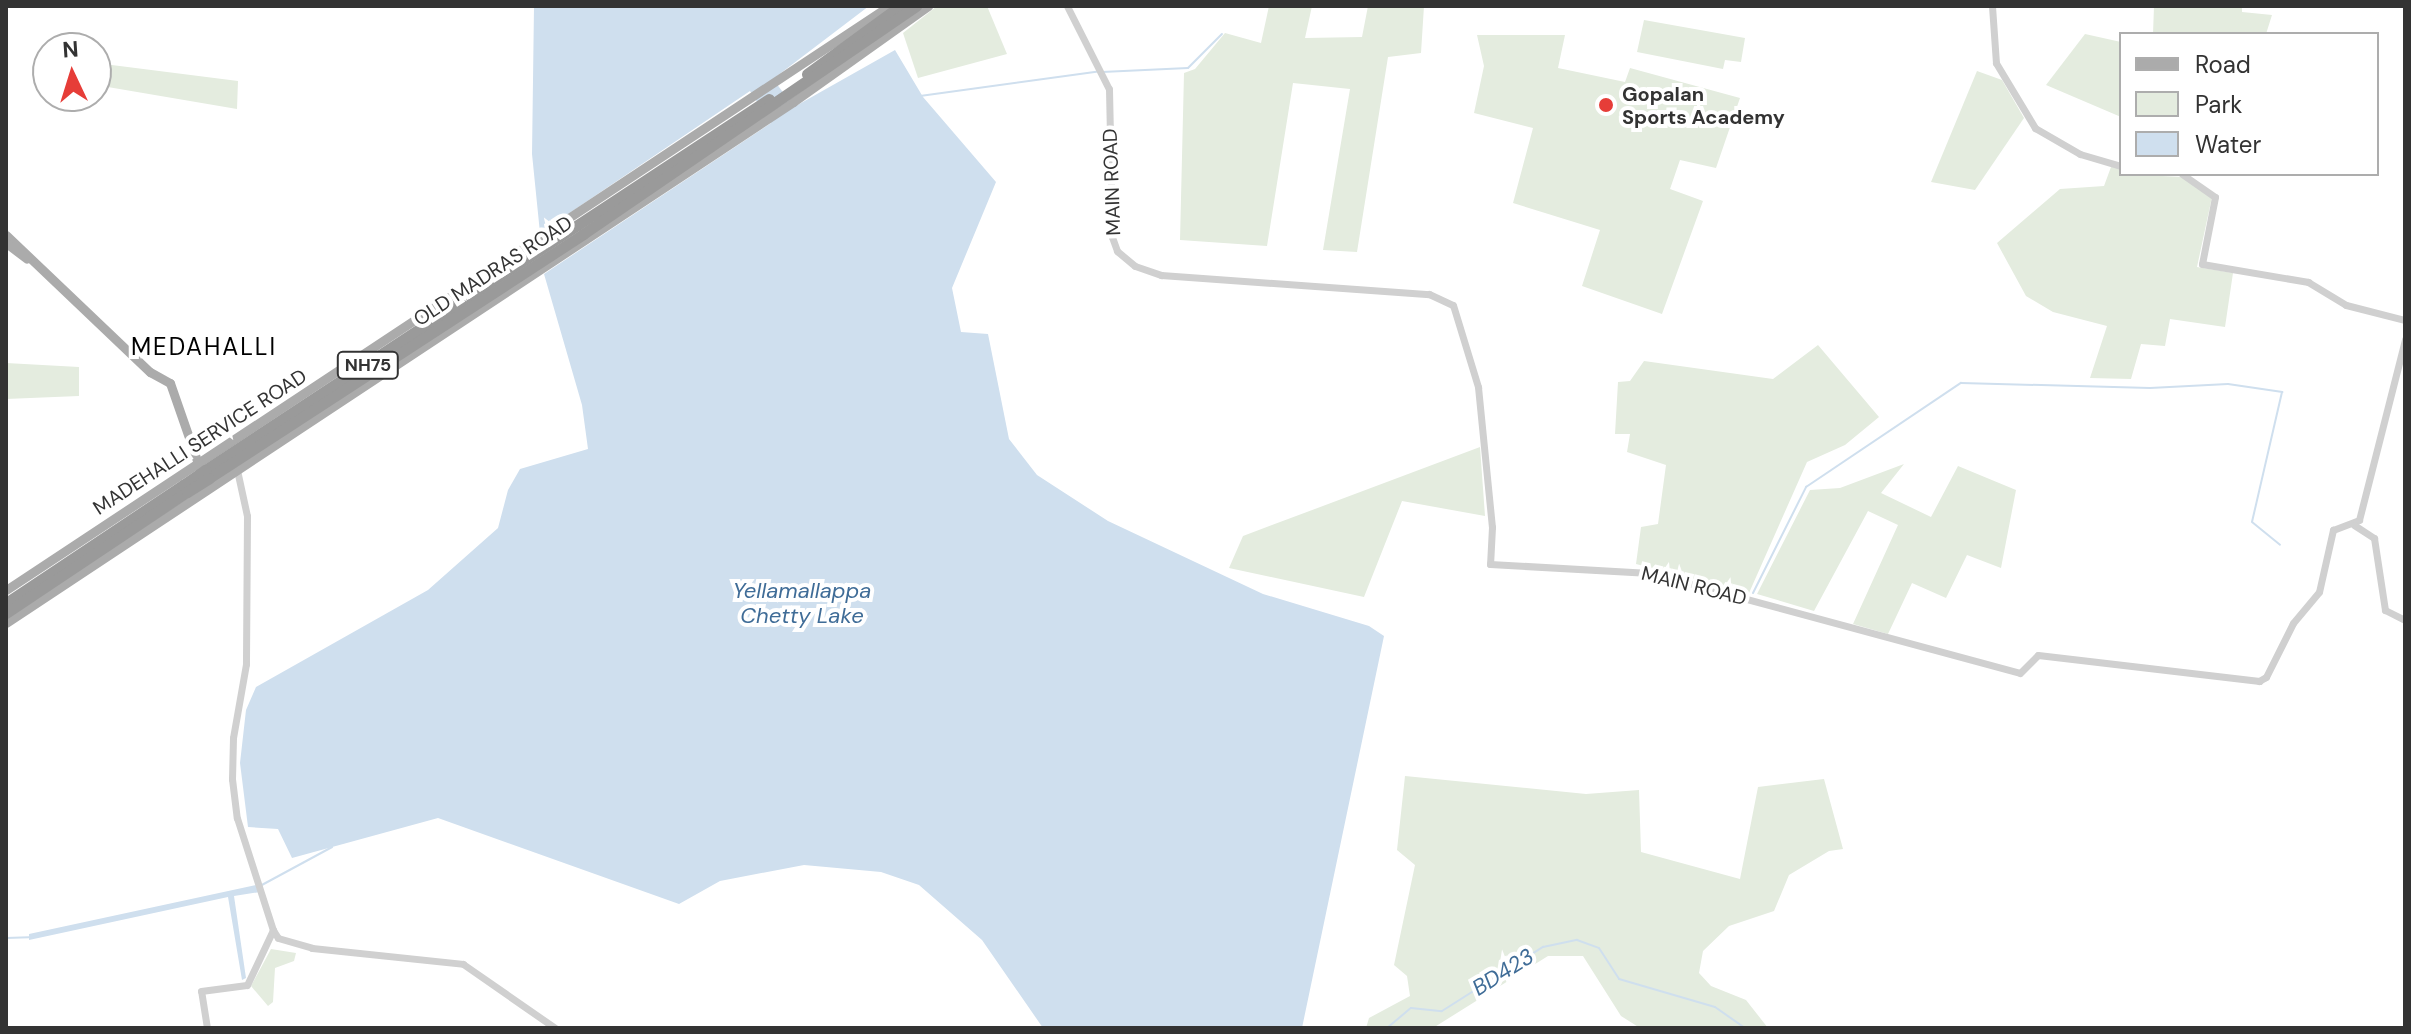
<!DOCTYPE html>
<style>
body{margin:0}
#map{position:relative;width:2411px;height:1034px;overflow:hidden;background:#fff;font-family:"DM Sans",sans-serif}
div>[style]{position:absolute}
.green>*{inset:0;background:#e4ecdf}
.water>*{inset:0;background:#cfdfee}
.stream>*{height:2px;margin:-1px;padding:0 1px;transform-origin:1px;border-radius:1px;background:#cfdfee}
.minor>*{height:7px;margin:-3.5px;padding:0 3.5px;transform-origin:3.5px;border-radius:3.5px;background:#d0d0d0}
.major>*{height:9px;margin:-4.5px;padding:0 4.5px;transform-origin:4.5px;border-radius:4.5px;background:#ababab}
.highway>*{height:11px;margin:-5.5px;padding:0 5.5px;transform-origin:5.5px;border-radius:5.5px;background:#9a9a9a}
.highway-bridge>*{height:11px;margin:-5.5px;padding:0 5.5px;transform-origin:5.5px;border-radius:5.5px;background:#9a9a9a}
.dots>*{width:22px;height:22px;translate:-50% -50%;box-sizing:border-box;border:4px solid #fff;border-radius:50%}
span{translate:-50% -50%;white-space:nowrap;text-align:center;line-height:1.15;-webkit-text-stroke:8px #fff;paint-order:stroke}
.shield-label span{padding:2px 6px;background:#fff;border:2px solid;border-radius:6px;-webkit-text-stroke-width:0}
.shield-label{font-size:18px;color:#333;font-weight:700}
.poi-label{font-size:20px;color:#333;font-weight:700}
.left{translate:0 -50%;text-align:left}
.street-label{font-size:20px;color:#333}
.water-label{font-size:22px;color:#3f6c97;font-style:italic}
.quarter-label{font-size:24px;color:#000;letter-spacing:2px}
.frame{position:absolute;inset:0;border:8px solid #333;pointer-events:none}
.legend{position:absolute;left:2119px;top:32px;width:260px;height:144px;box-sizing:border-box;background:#fff;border:2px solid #adadad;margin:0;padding:10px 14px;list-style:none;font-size:24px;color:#333}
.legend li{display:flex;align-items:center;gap:16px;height:40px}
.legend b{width:40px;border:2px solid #adadad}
.north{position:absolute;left:32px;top:32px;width:80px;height:80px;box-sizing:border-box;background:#fff;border:2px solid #adadad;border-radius:50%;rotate:356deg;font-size:22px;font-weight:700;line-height:32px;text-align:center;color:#333}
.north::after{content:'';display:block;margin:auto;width:28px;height:36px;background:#e63d38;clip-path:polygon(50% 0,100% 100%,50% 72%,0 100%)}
</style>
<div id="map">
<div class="green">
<i style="clip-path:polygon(937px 6px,987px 6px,1007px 54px,918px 78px,903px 33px)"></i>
<i style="clip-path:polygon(1269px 6px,1312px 6px,1305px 38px,1362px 37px,1368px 6px,1424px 6px,1421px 53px,1388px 57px,1357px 252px,1323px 250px,1350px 89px,1293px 83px,1267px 246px,1180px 240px,1184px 73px,1195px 69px,1225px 33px,1261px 43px)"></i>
<i style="clip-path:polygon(2154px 6px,2242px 6px,2242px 12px,2272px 15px,2266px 34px,2153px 34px)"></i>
<i style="clip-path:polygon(1644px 20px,1745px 38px,1741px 62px,1725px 60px,1723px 69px,1637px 52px)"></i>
<i style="clip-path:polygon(2085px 34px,2121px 42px,2121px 117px,2046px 85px)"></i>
<i style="clip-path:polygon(1477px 35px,1565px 35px,1558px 68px,1625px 82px,1630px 68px,1740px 98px,1716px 168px,1680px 160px,1670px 189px,1703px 201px,1662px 314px,1582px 286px,1600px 230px,1513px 203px,1533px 128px,1474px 113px,1484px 66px)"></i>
<i style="clip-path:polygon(96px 63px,238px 81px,237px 109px,96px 85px)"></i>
<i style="clip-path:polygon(1977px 71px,2002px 80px,2024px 118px,1975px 190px,1931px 182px)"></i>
<i style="clip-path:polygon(2111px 167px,2121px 168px,2121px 174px,2183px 177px,2212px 197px,2197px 267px,2233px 273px,2225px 327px,2170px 319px,2165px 346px,2141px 344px,2131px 379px,2090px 378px,2107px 326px,2053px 312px,2026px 296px,1997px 243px,2060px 189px,2104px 186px)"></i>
<i style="clip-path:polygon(1818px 345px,1879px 417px,1845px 445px,1807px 462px,1749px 593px,1636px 564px,1641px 527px,1658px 524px,1666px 465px,1627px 452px,1630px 434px,1615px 434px,1618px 382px,1630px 381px,1644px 361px,1773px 379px)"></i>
<i style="clip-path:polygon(6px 363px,79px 367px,79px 396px,6px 399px)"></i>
<i style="clip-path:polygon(1480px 447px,1485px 516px,1402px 501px,1364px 597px,1229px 568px,1243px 536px)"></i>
<i style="clip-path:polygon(1904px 464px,1881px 493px,1931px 517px,1958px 466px,2016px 490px,2001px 568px,1967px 555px,1946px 598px,1912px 583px,1888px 634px,1853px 624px,1898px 525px,1868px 511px,1814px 611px,1757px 594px,1810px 490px,1840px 488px)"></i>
<i style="clip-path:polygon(1405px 776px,1586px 794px,1639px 790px,1641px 852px,1740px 879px,1758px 787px,1824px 779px,1843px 849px,1829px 851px,1789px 875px,1774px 911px,1729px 926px,1703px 951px,1699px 973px,1711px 986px,1746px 1000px,1768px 1028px,1640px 1028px,1621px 1016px,1583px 956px,1548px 956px,1433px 1028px,1366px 1028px,1369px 1018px,1410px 996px,1407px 976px,1394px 965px,1415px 865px,1397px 850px)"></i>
<i style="clip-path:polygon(271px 949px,296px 953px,294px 961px,275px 968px,273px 1002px,268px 1006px,251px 986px)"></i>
</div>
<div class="water">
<i style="clip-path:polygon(534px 6px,869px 6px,773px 79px,794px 107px,895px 50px,923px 97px,996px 182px,952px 288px,961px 332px,988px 334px,1009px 439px,1037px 475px,1108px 521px,1263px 594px,1369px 626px,1384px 636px,1302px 1028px,1043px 1028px,982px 940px,919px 885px,881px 872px,804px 865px,720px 881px,679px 904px,438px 818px,292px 858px,278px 829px,248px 827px,240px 763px,246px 710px,256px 687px,428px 590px,498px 528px,508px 490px,520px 469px,588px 449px,582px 405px,544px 274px,771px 123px,750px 91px,540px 233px,532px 154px)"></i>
<i style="clip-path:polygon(256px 885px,260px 892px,234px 896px,246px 978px,242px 980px,228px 897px,29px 940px,29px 934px)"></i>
</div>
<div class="stream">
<i style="left:1102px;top:72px;width:86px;rotate:-2.7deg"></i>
<i style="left:1188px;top:68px;width:48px;rotate:-45deg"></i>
<i style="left:920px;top:96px;width:178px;rotate:-7.8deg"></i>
<i style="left:1753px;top:593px;width:119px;rotate:-63.4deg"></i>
<i style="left:1806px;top:487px;width:187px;rotate:-33.9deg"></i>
<i style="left:1961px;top:383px;width:189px;rotate:1.5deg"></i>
<i style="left:2150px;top:388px;width:78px;rotate:-2.9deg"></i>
<i style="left:2228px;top:384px;width:55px;rotate:8.4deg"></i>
<i style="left:2282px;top:392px;width:133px;rotate:103deg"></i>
<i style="left:2252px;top:522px;width:36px;rotate:39deg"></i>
<i style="left:260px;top:886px;width:82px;rotate:-28.4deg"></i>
<i style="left:6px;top:938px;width:23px;rotate:-2deg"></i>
<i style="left:1387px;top:1028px;width:31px;rotate:-40deg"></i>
<i style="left:1411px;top:1008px;width:31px;rotate:6deg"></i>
<i style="left:1442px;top:1011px;width:120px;rotate:-32.4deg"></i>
<i style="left:1543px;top:947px;width:35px;rotate:-12deg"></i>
<i style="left:1577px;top:940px;width:23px;rotate:20deg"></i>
<i style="left:1599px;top:948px;width:37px;rotate:57deg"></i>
<i style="left:1619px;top:979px;width:100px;rotate:16.3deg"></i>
<i style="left:1715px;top:1007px;width:37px;rotate:35deg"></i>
</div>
<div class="minor">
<i style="left:1067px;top:6px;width:93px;rotate:63.2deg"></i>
<i style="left:1109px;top:89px;width:148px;rotate:88.8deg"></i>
<i style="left:1112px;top:237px;width:15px;rotate:70deg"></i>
<i style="left:1117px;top:251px;width:23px;rotate:40deg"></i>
<i style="left:1135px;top:266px;width:28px;rotate:19deg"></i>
<i style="left:1161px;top:275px;width:269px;rotate:4.1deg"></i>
<i style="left:1429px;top:294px;width:26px;rotate:25deg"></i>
<i style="left:1453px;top:305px;width:86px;rotate:73deg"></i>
<i style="left:1478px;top:387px;width:141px;rotate:84.3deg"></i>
<i style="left:1492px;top:527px;width:37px;rotate:93deg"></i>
<i style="left:1490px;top:564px;width:160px;rotate:3.2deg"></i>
<i style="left:1650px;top:573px;width:383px;rotate:15.1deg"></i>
<i style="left:2020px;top:673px;width:25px;rotate:-45deg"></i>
<i style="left:2038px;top:655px;width:223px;rotate:6.7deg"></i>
<i style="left:2259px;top:681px;width:8px;rotate:-30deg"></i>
<i style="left:2266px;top:677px;width:60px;rotate:-63.4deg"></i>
<i style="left:2293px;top:623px;width:40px;rotate:-50deg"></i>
<i style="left:2319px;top:592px;width:64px;rotate:-77.3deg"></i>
<i style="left:2333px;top:530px;width:28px;rotate:-21deg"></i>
<i style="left:2359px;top:520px;width:187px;rotate:-75.7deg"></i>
<i style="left:1992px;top:6px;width:57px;rotate:86deg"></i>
<i style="left:1996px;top:63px;width:76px;rotate:59deg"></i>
<i style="left:2035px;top:128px;width:52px;rotate:30deg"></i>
<i style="left:2080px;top:154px;width:43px;rotate:16.3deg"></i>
<i style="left:2182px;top:174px;width:40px;rotate:34.9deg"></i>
<i style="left:2215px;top:197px;width:68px;rotate:101deg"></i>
<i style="left:2202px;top:264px;width:108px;rotate:9.6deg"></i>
<i style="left:2308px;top:282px;width:44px;rotate:31.2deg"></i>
<i style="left:2346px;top:305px;width:61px;rotate:14.3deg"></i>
<i style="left:237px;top:470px;width:47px;rotate:77.7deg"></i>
<i style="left:247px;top:516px;width:148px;rotate:90.4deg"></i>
<i style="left:246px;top:664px;width:75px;rotate:100deg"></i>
<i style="left:233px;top:738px;width:41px;rotate:91.4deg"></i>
<i style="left:232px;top:779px;width:39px;rotate:83deg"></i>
<i style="left:237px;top:818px;width:118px;rotate:72.2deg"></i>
<i style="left:273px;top:930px;width:9px;rotate:58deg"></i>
<i style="left:278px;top:938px;width:35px;rotate:16deg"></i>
<i style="left:312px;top:948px;width:152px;rotate:6deg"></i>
<i style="left:463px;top:964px;width:112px;rotate:34.8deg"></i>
<i style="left:2354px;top:525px;width:24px;rotate:33deg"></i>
<i style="left:2374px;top:538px;width:73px;rotate:81.3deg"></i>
<i style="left:2385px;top:610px;width:22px;rotate:27deg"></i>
<i style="left:207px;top:1028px;width:37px;rotate:-99deg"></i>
<i style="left:201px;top:991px;width:46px;rotate:-7.4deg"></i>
<i style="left:247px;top:985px;width:61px;rotate:-64.7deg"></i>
</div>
<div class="major">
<i style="left:6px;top:235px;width:199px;rotate:43.6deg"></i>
<i style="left:150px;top:372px;width:23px;rotate:29deg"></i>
<i style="left:170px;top:383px;width:91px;rotate:70.8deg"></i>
<i style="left:6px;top:243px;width:26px;rotate:37deg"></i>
<i style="left:6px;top:590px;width:1059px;rotate:-33.48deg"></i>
<i style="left:6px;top:623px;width:944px;rotate:-33.5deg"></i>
<i style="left:793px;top:102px;width:166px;rotate:-35.4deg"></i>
</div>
<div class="highway">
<i style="left:807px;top:74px;width:115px;rotate:-36.2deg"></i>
<i style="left:205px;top:470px;width:675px;rotate:-33.34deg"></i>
<i style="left:209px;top:478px;width:447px;rotate:-33.1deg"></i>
<i style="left:583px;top:234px;width:404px;rotate:-34.4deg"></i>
<i style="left:6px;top:603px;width:213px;rotate:-33.7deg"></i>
<i style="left:6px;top:613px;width:218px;rotate:-33.8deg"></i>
</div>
<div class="highway-bridge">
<i style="left:183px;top:485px;width:27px;rotate:-34deg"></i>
<i style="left:187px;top:492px;width:26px;rotate:-32deg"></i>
</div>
<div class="dots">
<i style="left:1606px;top:105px;background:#e63d38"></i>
</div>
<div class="shield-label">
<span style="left:368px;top:365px">NH75</span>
</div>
<div class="poi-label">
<span class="left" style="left:1622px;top:106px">Gopalan<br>Sports Academy</span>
</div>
<div class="street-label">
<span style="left:1112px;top:182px;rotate:-92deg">MAIN ROAD</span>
<span style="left:493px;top:271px;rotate:-33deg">OLD MADRAS ROAD</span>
<span style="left:200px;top:442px;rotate:-33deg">MADEHALLI SERVICE ROAD</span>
<span style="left:1694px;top:586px;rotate:14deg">MAIN ROAD</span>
</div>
<div class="water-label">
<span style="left:802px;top:603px">Yellamallappa<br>Chetty Lake</span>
<span style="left:1503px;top:972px;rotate:-32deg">BD423</span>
</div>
<div class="quarter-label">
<span style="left:204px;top:347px">MEDAHALLI</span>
</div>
<div class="frame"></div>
<ul class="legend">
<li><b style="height:10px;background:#ababab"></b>Road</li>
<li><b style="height:22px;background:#e4ecdf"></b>Park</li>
<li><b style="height:22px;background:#cfdfee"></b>Water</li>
</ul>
<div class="north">N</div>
</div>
